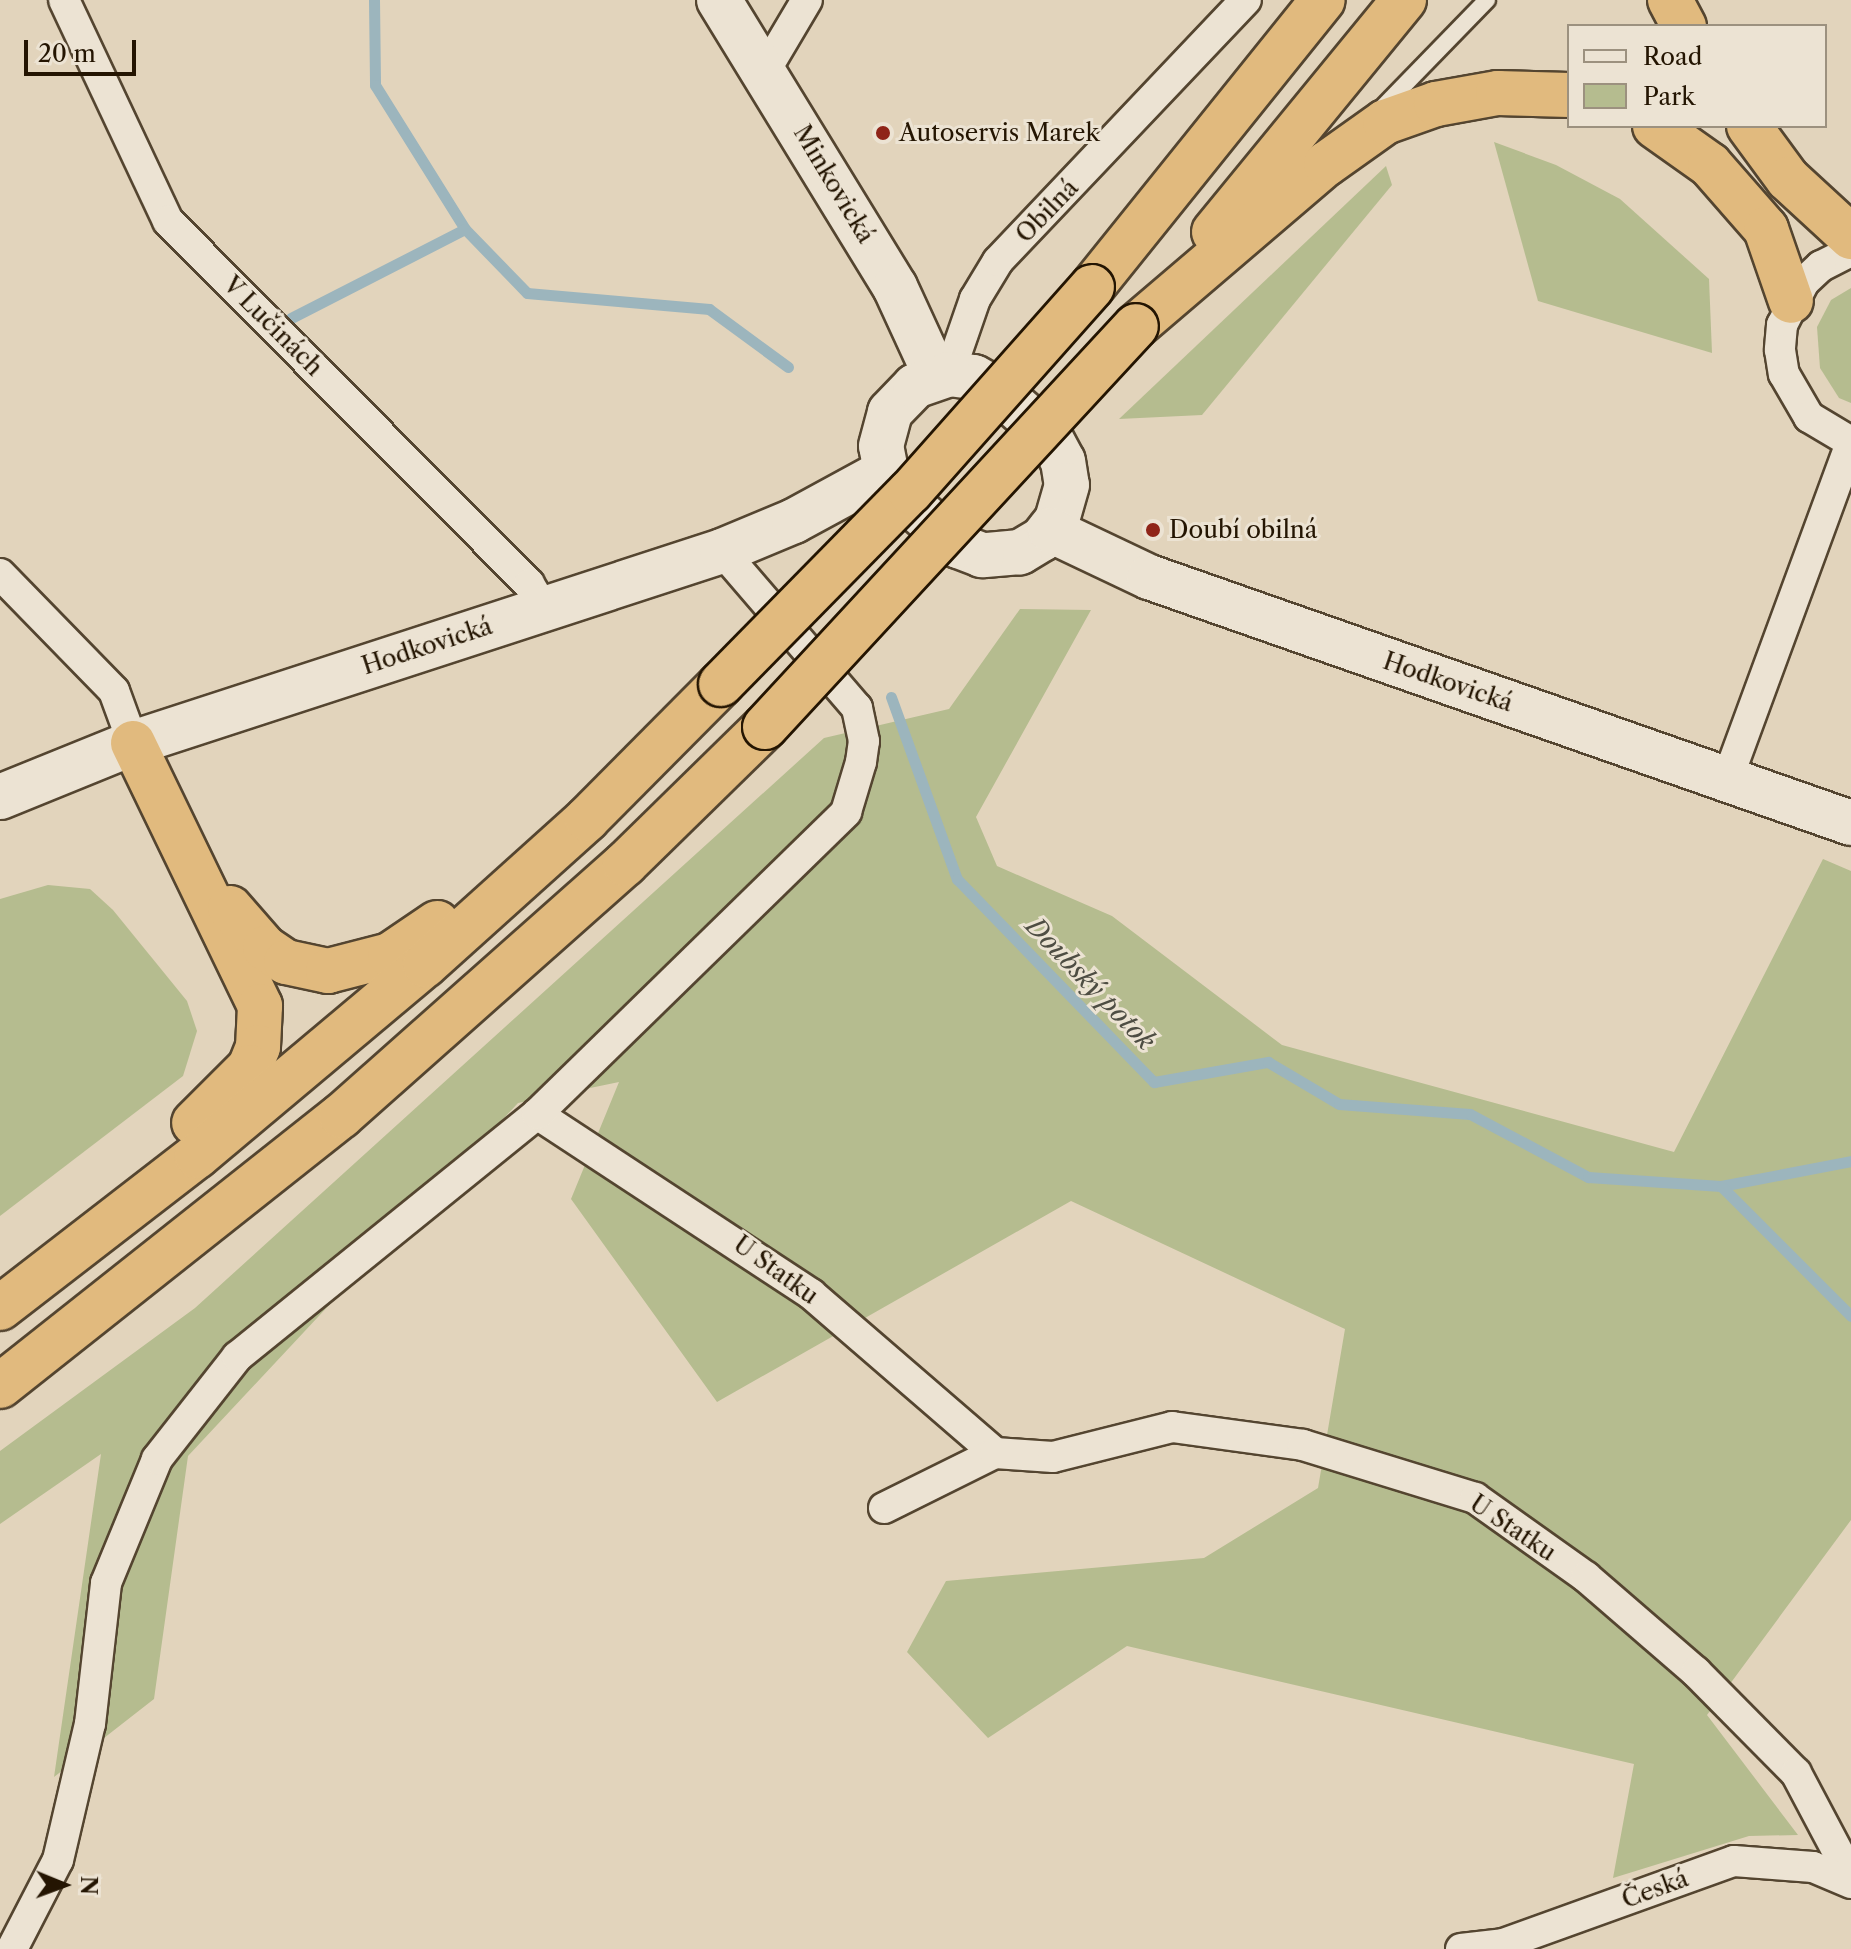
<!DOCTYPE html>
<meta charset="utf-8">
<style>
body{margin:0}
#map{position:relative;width:1851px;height:1949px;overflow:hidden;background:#e2d4bc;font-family:"Libre Caslon Text",serif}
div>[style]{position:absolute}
.green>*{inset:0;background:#b5bc8f}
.stream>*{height:11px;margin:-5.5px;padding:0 5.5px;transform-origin:5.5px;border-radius:5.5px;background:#9cb5bd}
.roads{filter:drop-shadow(2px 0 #544530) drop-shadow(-2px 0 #544530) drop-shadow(0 2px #544530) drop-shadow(0 -2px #544530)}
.lane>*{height:16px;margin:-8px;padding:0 8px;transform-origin:8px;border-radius:8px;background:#ece3d3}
.street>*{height:30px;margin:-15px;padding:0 15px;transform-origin:15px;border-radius:15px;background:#ece3d3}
.secondary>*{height:44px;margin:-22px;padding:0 22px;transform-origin:22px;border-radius:22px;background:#ece3d3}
.highway>*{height:44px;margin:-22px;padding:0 22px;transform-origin:22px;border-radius:22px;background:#e1ba7e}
.bridges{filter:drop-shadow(2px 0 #241502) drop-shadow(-2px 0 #241502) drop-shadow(0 2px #241502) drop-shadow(0 -2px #241502)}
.highway-bridge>*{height:44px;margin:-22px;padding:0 22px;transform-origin:22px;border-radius:22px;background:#e1ba7e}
.dots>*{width:22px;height:22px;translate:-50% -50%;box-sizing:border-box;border:4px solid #ece3d3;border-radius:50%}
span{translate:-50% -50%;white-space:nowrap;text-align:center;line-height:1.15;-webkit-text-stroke:6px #ece3d3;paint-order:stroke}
.poi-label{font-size:24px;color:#241502}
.left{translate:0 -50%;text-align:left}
.street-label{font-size:24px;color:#241502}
.water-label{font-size:26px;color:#4e4d43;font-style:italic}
.legend{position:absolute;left:1567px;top:24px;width:260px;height:104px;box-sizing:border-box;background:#ece3d3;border:2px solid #9c917f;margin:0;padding:10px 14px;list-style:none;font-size:24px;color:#241502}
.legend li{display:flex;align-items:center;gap:16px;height:40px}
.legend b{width:40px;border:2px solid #9c917f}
.north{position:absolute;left:24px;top:1845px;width:80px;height:80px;-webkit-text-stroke:6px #ece3d3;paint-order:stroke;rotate:91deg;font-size:22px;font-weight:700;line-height:32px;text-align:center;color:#241502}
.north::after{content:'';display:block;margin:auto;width:28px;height:36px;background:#241502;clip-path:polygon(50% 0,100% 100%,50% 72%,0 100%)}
.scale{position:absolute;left:24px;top:40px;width:112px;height:36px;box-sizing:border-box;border:4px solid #241502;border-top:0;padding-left:10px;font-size:24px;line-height:28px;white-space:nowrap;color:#241502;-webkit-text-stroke:6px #ece3d3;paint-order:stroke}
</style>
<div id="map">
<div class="green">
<i style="clip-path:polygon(1494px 142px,1556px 165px,1620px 199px,1709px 279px,1712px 353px,1538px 301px)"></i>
<i style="clip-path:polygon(1386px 166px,1392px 185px,1202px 415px,1119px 419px)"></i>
<i style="clip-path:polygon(1851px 288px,1851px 403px,1839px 398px,1820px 368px,1817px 327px,1831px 300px)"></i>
<i style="clip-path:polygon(1020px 609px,1091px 610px,976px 817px,997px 866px,1112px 916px,1282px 1045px,1674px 1152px,1823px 859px,1851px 871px,1851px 1520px,1707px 1715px,1798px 1835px,1749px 1836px,1613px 1878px,1634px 1764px,1127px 1646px,988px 1738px,907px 1652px,946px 1581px,1204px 1558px,1318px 1488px,1345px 1329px,1071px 1201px,717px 1402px,571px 1199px,619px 1082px,518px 1103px,188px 1456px,154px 1699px,54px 1777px,101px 1454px,0 1524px,0 1451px,195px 1308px,824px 738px,949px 709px)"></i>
<i style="clip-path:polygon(48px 885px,90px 889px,113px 910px,187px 1001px,197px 1031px,183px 1076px,0 1216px,0 899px)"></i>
</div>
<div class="stream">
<i style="left:374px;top:0;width:85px;rotate:89.3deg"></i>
<i style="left:375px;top:85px;width:170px;rotate:58deg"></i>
<i style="left:465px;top:229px;width:89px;rotate:45.9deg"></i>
<i style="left:527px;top:293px;width:183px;rotate:5deg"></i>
<i style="left:709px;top:309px;width:98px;rotate:36.3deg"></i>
<i style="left:291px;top:318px;width:195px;rotate:-27.1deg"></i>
<i style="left:891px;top:697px;width:194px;rotate:70.1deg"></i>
<i style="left:957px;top:879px;width:283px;rotate:45.9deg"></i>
<i style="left:1154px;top:1082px;width:116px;rotate:-10deg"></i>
<i style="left:1268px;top:1062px;width:82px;rotate:30.6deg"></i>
<i style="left:1339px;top:1104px;width:131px;rotate:4.4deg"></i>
<i style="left:1470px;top:1114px;width:134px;rotate:28.1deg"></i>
<i style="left:1588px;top:1177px;width:133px;rotate:3.9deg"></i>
<i style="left:1721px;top:1186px;width:132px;rotate:-10.9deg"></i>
<i style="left:1721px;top:1186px;width:184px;rotate:45deg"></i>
</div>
<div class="roads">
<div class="lane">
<i style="left:1381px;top:109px;width:152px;rotate:-45.8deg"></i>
</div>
<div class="street">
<i style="left:64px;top:0;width:244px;rotate:64.8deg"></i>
<i style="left:168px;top:221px;width:512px;rotate:45.16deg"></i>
<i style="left:529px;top:584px;width:29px;rotate:59deg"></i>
<i style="left:766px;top:69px;width:80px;rotate:-59.3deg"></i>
<i style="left:1851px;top:251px;width:34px;rotate:153deg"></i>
<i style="left:1821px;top:266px;width:23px;rotate:137deg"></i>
<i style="left:1804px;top:282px;width:48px;rotate:117.1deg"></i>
<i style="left:1782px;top:325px;width:25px;rotate:95deg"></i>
<i style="left:1780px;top:350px;width:24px;rotate:81deg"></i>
<i style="left:1784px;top:374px;width:50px;rotate:59.8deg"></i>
<i style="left:1809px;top:417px;width:49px;rotate:30.8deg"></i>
<i style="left:949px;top:374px;width:79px;rotate:-70.9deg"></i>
<i style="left:975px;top:299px;width:44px;rotate:-58.8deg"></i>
<i style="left:998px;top:261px;width:360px;rotate:-46.5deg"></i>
<i style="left:0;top:574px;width:163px;rotate:45.7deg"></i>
<i style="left:114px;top:691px;width:55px;rotate:69.9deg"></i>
<i style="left:1727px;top:780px;width:359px;rotate:-69.8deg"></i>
<i style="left:537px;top:1114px;width:328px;rotate:33.3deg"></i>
<i style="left:811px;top:1294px;width:243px;rotate:40.8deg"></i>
<i style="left:884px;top:1508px;width:124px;rotate:-26.4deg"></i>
<i style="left:995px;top:1453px;width:58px;rotate:3.9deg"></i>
<i style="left:1053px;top:1457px;width:123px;rotate:-14.1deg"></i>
<i style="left:1172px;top:1427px;width:132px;rotate:7.8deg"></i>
<i style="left:1303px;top:1445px;width:180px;rotate:17.1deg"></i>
<i style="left:1475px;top:1498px;width:136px;rotate:35.4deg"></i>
<i style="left:1586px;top:1577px;width:145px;rotate:40.8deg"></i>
<i style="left:1696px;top:1672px;width:142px;rotate:45.3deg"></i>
<i style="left:1796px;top:1773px;width:118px;rotate:62.1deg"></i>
<i style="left:12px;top:1949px;width:100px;rotate:-62.7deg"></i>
<i style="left:58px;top:1860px;width:140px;rotate:-76.8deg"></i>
<i style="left:90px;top:1724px;width:142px;rotate:-83.5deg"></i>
<i style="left:106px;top:1583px;width:134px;rotate:-67.6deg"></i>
<i style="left:157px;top:1459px;width:130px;rotate:-51.9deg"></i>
<i style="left:237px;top:1357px;width:386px;rotate:-39deg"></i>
<i style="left:537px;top:1114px;width:432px;rotate:-44.3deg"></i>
<i style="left:846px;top:812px;width:52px;rotate:-73.3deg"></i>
<i style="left:861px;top:762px;width:21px;rotate:-82deg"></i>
<i style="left:864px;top:741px;width:34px;rotate:-102deg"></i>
<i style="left:857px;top:708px;width:207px;rotate:-130.7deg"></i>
<i style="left:1461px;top:1949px;width:42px;rotate:-6.8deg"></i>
<i style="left:1503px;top:1944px;width:245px;rotate:-19.8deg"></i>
<i style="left:1734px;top:1861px;width:79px;rotate:4.3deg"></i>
<i style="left:1813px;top:1867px;width:41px;rotate:22.8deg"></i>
</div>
<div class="secondary">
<i style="left:719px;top:0;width:337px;rotate:58.5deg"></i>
<i style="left:895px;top:287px;width:98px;rotate:65.3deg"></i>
<i style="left:949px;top:374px;width:25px;rotate:7deg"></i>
<i style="left:974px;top:377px;width:25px;rotate:29deg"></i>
<i style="left:996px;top:389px;width:72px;rotate:41.6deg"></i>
<i style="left:1050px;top:437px;width:27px;rotate:62deg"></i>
<i style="left:1063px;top:461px;width:24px;rotate:81deg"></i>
<i style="left:1067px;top:485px;width:36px;rotate:106deg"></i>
<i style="left:1057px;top:520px;width:24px;rotate:128deg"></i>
<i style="left:1042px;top:539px;width:26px;rotate:149deg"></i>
<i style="left:1020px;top:552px;width:38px;rotate:175deg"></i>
<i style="left:982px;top:555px;width:26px;rotate:-159deg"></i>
<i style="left:958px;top:546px;width:76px;rotate:-138.7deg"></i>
<i style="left:901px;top:496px;width:29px;rotate:-121deg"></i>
<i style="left:886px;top:471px;width:25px;rotate:-101deg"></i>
<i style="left:881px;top:446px;width:35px;rotate:-75deg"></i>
<i style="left:890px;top:412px;width:36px;rotate:-46deg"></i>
<i style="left:915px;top:386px;width:36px;rotate:-19deg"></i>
<i style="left:1050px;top:530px;width:110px;rotate:25.4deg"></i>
<i style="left:1149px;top:577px;width:744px;rotate:19.31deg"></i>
<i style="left:0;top:797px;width:144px;rotate:-22.1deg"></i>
<i style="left:133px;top:743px;width:620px;rotate:-18.05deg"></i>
<i style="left:722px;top:551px;width:78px;rotate:-22.6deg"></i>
<i style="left:794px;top:521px;width:105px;rotate:-28.5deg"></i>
</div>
<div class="highway">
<i style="left:1670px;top:0;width:30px;rotate:62deg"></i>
<i style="left:1655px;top:126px;width:67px;rotate:35.3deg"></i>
<i style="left:1710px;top:165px;width:85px;rotate:48.8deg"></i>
<i style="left:1766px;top:229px;width:76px;rotate:70.9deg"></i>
<i style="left:1749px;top:126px;width:66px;rotate:53.7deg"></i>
<i style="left:1788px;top:179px;width:86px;rotate:42.6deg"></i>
<i style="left:1214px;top:232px;width:300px;rotate:-50.7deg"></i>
<i style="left:1092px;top:287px;width:368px;rotate:-51.2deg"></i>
<i style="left:1136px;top:326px;width:250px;rotate:-40.5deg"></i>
<i style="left:1326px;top:164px;width:72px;rotate:-35.4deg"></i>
<i style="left:1385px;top:122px;width:54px;rotate:-19.4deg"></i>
<i style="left:1436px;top:104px;width:63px;rotate:-10.1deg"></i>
<i style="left:1498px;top:93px;width:71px;rotate:1.6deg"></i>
<i style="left:133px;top:743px;width:292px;rotate:64.2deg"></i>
<i style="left:260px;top:1006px;width:41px;rotate:92.8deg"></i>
<i style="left:258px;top:1047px;width:22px;rotate:112deg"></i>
<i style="left:250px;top:1067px;width:79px;rotate:135deg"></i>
<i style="left:230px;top:908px;width:53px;rotate:48.8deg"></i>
<i style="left:265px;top:948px;width:25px;rotate:34deg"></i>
<i style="left:286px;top:962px;width:43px;rotate:12.1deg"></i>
<i style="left:328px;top:971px;width:64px;rotate:-14.5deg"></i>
<i style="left:390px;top:955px;width:57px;rotate:-34.2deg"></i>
<i style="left:0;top:1308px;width:249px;rotate:-37.7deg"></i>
<i style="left:197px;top:1156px;width:297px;rotate:-40deg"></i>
<i style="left:425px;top:965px;width:218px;rotate:-42deg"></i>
<i style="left:587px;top:819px;width:190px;rotate:-45.2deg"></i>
<i style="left:0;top:1386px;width:435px;rotate:-38.4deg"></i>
<i style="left:341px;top:1116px;width:380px;rotate:-41.6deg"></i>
<i style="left:625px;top:864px;width:196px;rotate:-44.4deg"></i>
</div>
</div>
<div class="bridges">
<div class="highway-bridge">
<i style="left:721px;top:684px;width:269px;rotate:-45.5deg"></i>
<i style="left:910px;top:492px;width:274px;rotate:-48.4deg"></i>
<i style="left:765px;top:727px;width:546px;rotate:-47.23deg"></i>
</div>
</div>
<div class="dots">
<i style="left:883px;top:133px;background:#8f2418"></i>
<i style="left:1153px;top:530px;background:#8f2418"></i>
</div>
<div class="poi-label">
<span class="left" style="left:899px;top:133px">Autoservis Marek</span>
<span class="left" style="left:1169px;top:530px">Doubí obilná</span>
</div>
<div class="street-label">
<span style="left:834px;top:184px;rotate:59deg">Minkovická</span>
<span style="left:1047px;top:211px;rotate:-46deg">Obilná</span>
<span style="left:273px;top:326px;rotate:45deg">V Lučinách</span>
<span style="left:427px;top:646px;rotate:-18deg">Hodkovická</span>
<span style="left:1448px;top:682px;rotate:19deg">Hodkovická</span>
<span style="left:776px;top:1270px;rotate:36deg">U Statku</span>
<span style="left:1513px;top:1528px;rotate:34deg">U Statku</span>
<span style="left:1655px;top:1889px;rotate:-20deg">Česká</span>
</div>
<div class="water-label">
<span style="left:1090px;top:984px;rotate:46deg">Doubský potok</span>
</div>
<ul class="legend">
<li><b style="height:10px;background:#ece3d3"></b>Road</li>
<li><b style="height:22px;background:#b5bc8f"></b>Park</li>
</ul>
<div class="north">N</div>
<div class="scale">20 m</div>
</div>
